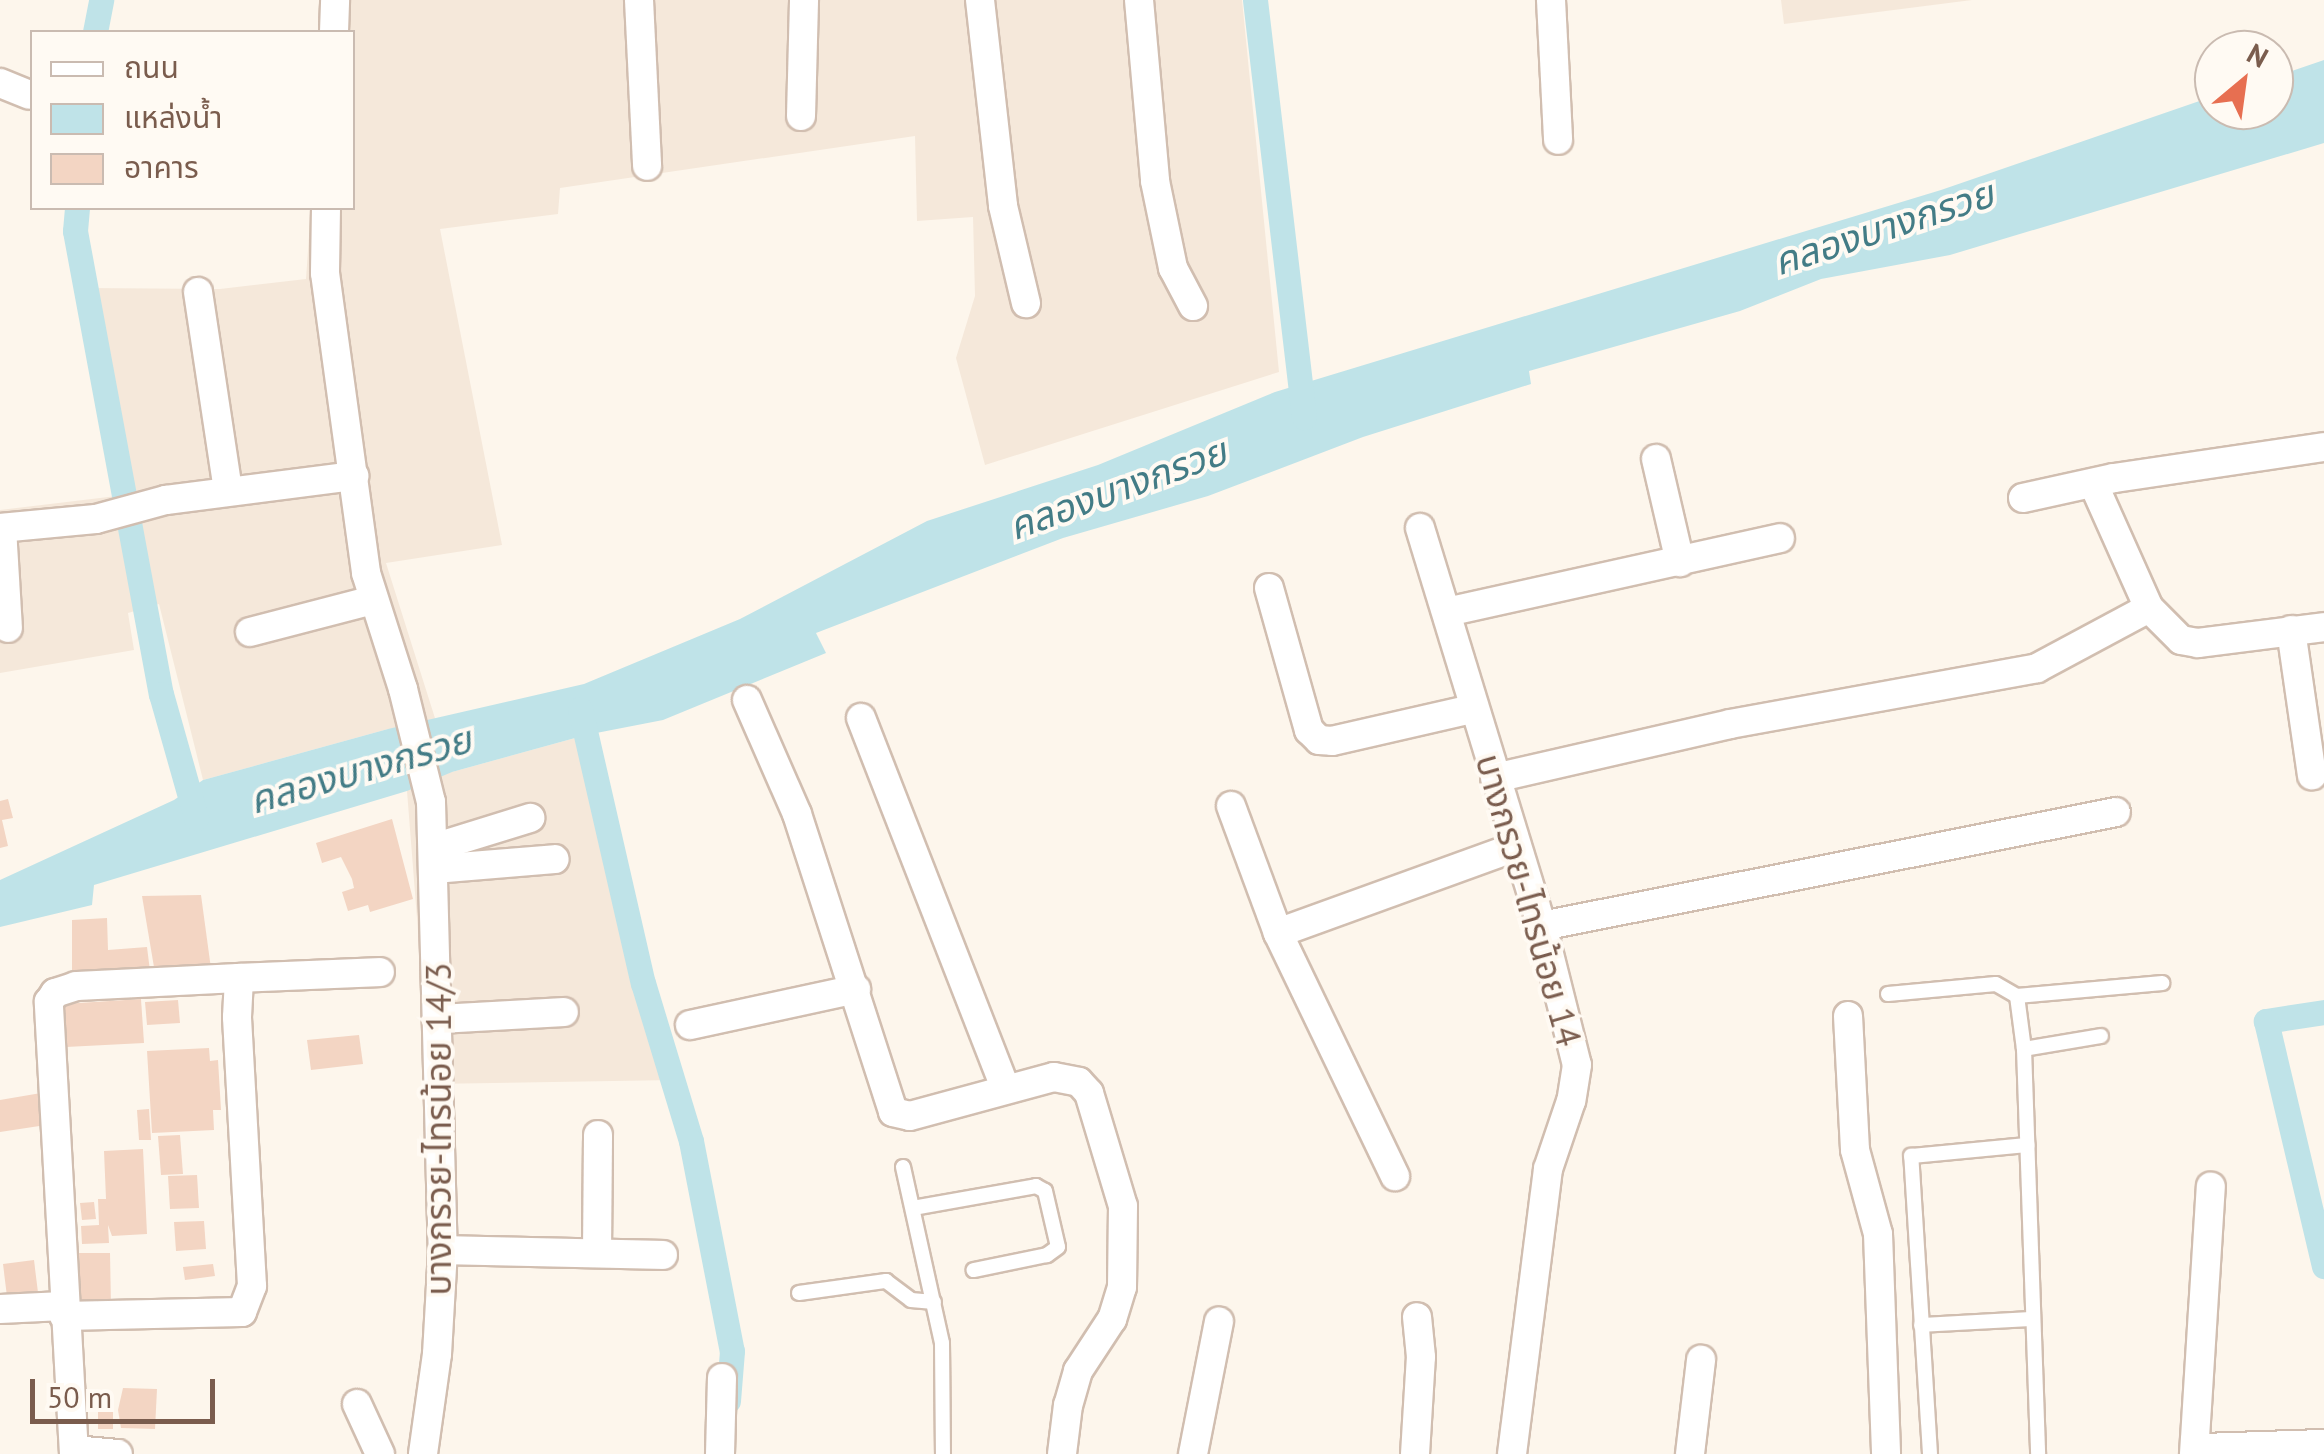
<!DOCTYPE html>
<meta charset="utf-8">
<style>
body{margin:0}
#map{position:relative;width:2324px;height:1454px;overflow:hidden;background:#fdf6ec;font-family:"PT Sans","Noto Sans Thai",sans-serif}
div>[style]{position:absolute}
.residential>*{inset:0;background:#f5e8da}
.water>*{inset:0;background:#bfe3e8}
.canal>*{height:25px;margin:-12.5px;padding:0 12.5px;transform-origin:12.5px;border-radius:12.5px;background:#bfe3e8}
.building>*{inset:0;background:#f3d5c3}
.roads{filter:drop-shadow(2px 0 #d1beb0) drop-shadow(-2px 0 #d1beb0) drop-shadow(0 2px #d1beb0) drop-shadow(0 -2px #d1beb0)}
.lane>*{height:14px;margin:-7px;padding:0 7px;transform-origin:7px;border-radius:7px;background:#fff}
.street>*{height:28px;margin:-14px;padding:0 14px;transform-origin:14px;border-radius:14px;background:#fff}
.secondary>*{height:40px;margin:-20px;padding:0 20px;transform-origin:20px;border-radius:20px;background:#fff}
span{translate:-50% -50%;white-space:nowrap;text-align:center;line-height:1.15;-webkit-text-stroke:8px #fffaf3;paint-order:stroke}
.street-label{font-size:35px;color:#7a5c4d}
.water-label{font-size:38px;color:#437c86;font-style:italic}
.legend{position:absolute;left:30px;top:30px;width:325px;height:180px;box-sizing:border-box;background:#fffaf3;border:2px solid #cabbb1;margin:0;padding:12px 18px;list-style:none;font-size:30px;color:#7a5c4d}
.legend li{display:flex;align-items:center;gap:20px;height:50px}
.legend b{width:50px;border:2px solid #cabbb1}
.north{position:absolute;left:2194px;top:30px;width:100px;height:100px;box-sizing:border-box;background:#fffaf3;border:2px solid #cabbb1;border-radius:50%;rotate:29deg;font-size:28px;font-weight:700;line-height:40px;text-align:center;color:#7a5c4d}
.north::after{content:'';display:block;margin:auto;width:35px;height:45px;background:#e76f51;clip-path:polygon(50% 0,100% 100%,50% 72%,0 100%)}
.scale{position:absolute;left:30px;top:1379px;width:185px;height:45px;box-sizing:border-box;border:5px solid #7a5c4d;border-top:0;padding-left:12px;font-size:30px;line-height:35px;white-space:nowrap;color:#7a5c4d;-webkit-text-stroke:8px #fffaf3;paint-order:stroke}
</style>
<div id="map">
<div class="residential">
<i style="clip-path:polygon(319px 0,1242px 0,1279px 372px,985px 465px,956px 358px,975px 296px,973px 217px,917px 221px,915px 136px,560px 188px,558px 214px,440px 229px,502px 545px,386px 563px,452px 772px,586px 735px,673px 1080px,430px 1084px,407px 791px,388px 729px,203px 780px,159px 604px,128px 613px,134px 650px,0 673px,0 510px,125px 495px,86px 288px,220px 289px,306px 279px,311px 208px,352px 208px,352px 32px,318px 32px)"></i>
<i style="clip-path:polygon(1781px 0,1972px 0,1784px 24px)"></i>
</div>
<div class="water">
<i style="clip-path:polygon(2324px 60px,2324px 143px,1950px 255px,1821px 279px,1740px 311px,1529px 371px,1531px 384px,1363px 437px,1208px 496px,1063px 538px,816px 633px,826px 653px,663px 720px,586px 735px,452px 772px,407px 791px,94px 885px,92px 905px,0 927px,0 880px,174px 800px,203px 780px,388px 729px,584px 684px,740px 619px,927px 521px,1098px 465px,1275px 392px,1941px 190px,2214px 96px,2214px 110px,2274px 110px,2274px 77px)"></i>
</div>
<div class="canal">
<i style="left:1255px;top:0;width:420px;rotate:83.3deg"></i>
<i style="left:95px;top:32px;width:33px;rotate:-79deg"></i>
<i style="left:77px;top:208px;width:23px;rotate:95deg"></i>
<i style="left:75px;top:231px;width:471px;rotate:79.5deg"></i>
<i style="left:161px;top:694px;width:129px;rotate:74.2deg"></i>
<i style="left:580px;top:709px;width:281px;rotate:77.1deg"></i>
<i style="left:643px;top:983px;width:165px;rotate:73.1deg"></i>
<i style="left:691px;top:1141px;width:214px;rotate:79deg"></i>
<i style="left:732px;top:1351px;width:50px;rotate:94.6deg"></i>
<i style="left:2324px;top:1012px;width:59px;rotate:171.2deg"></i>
<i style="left:2266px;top:1021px;width:252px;rotate:76.7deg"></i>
</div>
<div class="building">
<i style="clip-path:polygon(8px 799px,13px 818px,2px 820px,8px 846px,0 848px,0 801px)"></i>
<i style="clip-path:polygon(392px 819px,413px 899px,370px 912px,368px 905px,348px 911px,342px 892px,354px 888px,352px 879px,341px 857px,322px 863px,316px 843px)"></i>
<i style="clip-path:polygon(201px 895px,212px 976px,156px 979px,142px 896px)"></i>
<i style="clip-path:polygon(107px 918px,108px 950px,147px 947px,151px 979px,72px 984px,72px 920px)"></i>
<i style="clip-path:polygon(141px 999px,144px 1043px,66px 1047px,63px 1004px)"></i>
<i style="clip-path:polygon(178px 1000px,180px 1023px,147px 1025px,145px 1002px)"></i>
<i style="clip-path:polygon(359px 1035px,363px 1064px,311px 1070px,307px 1040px)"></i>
<i style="clip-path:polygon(209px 1048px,210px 1061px,218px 1060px,221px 1110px,213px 1110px,214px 1130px,152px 1133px,147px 1051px)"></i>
<i style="clip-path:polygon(41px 1093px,46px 1125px,0 1132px,0 1100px)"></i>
<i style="clip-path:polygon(149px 1109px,151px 1140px,139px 1140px,137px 1110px)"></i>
<i style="clip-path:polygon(180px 1135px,183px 1174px,161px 1175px,158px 1136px)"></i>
<i style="clip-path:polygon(143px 1149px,147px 1234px,112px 1236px,108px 1225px,109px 1243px,82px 1244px,81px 1226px,99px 1225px,98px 1199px,106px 1199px,104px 1151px)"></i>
<i style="clip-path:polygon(197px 1175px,199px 1208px,170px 1209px,168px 1176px)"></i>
<i style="clip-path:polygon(94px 1202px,96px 1219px,82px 1220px,80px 1203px)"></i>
<i style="clip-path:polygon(204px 1221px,206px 1249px,176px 1251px,174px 1222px)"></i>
<i style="clip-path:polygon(79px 1253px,110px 1253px,111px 1307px,80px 1306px)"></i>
<i style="clip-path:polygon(34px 1260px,39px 1301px,8px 1305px,3px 1264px)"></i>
<i style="clip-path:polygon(213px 1264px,215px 1276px,185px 1280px,183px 1267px)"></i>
<i style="clip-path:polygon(123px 1388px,157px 1389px,155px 1429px,121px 1428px,118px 1410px)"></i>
<i style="clip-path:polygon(98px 1410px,113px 1410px,113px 1429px,98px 1429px)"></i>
</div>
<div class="roads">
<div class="lane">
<i style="left:1888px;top:994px;width:108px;rotate:-5.3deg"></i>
<i style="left:1996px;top:984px;width:24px;rotate:30deg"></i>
<i style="left:2017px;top:996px;width:53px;rotate:82.5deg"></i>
<i style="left:2024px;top:1049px;width:405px;rotate:88deg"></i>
<i style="left:2017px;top:996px;width:146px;rotate:-5.1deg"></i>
<i style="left:2024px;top:1049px;width:78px;rotate:-9.6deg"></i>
<i style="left:903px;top:1167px;width:180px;rotate:77.5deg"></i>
<i style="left:942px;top:1343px;width:111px;rotate:89.5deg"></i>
<i style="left:913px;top:1208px;width:125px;rotate:-10.1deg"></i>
<i style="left:1036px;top:1186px;width:10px;rotate:29deg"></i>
<i style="left:1045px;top:1191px;width:57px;rotate:76.9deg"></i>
<i style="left:1058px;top:1247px;width:14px;rotate:144deg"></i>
<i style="left:1047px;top:1255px;width:75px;rotate:168.4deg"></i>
<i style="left:799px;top:1293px;width:88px;rotate:-7.9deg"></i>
<i style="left:886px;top:1281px;width:31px;rotate:37deg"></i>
<i style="left:911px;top:1300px;width:23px;rotate:5deg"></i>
<i style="left:1921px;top:1325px;width:112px;rotate:-3.1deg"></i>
<i style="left:1930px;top:1454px;width:299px;rotate:-93.6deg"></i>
<i style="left:1911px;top:1156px;width:117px;rotate:-5.4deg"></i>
</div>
<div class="street">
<i style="left:639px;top:0;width:166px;rotate:87.2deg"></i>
<i style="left:980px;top:0;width:207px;rotate:83.6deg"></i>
<i style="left:1003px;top:206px;width:100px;rotate:76.7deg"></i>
<i style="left:1139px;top:0;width:182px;rotate:84.9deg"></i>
<i style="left:1155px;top:181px;width:89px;rotate:78.3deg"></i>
<i style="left:1173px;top:268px;width:43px;rotate:62.2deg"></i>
<i style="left:1551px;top:0;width:140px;rotate:87.1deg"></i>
<i style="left:334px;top:32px;width:32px;rotate:-88deg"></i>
<i style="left:0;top:83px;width:31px;rotate:22deg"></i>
<i style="left:801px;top:116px;width:116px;rotate:-88.5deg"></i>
<i style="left:326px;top:208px;width:65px;rotate:90.9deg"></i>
<i style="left:325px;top:273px;width:303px;rotate:82.2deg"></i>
<i style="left:366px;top:573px;width:122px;rotate:72.3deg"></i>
<i style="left:403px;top:689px;width:116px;rotate:76.1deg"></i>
<i style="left:431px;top:802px;width:448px;rotate:88.5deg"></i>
<i style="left:443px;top:1250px;width:104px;rotate:93.3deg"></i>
<i style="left:437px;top:1354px;width:101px;rotate:98deg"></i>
<i style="left:198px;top:292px;width:200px;rotate:81.4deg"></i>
<i style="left:1656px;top:459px;width:106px;rotate:76.9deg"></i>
<i style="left:2093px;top:483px;width:137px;rotate:65.9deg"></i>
<i style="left:2149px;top:608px;width:45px;rotate:45deg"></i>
<i style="left:2181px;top:640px;width:17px;rotate:10deg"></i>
<i style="left:2198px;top:643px;width:127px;rotate:-7.2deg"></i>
<i style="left:2023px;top:498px;width:93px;rotate:-12.4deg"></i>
<i style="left:2114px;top:478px;width:212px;rotate:-8.4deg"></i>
<i style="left:0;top:528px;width:96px;rotate:-5.4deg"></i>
<i style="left:96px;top:519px;width:73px;rotate:-15.2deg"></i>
<i style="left:166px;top:500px;width:190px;rotate:-7.3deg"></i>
<i style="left:2px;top:528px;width:100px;rotate:86.6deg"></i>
<i style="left:1420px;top:528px;width:416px;rotate:73deg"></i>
<i style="left:1542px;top:926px;width:143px;rotate:75.9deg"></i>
<i style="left:1577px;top:1065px;width:36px;rotate:99deg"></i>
<i style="left:1571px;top:1101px;width:72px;rotate:108.7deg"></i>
<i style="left:1548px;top:1169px;width:287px;rotate:97.2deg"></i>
<i style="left:1269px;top:588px;width:148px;rotate:74.3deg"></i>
<i style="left:1309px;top:730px;width:14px;rotate:45deg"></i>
<i style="left:1319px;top:740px;width:13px;rotate:4deg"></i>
<i style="left:1332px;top:741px;width:144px;rotate:-12.9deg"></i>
<i style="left:1447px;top:612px;width:341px;rotate:-12.5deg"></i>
<i style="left:2291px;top:630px;width:147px;rotate:81.8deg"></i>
<i style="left:250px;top:632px;width:127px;rotate:-14.6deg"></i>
<i style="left:747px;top:700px;width:124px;rotate:66.3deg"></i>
<i style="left:797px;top:814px;width:313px;rotate:72.1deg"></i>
<i style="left:893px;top:1112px;width:17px;rotate:13deg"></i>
<i style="left:910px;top:1116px;width:149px;rotate:-15.2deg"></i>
<i style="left:1054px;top:1077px;width:25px;rotate:11deg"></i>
<i style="left:1079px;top:1082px;width:15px;rotate:48deg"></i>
<i style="left:1089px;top:1093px;width:118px;rotate:73.3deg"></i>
<i style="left:1123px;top:1206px;width:81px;rotate:90.7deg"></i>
<i style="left:1122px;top:1287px;width:34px;rotate:107deg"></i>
<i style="left:1112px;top:1319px;width:62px;rotate:123.2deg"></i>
<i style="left:1078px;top:1371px;width:35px;rotate:106deg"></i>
<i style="left:1068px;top:1405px;width:49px;rotate:97deg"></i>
<i style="left:861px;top:718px;width:398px;rotate:68.7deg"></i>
<i style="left:1495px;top:778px;width:241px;rotate:-12.9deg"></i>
<i style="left:1730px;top:724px;width:312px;rotate:-10.3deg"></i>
<i style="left:2037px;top:668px;width:127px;rotate:-28.2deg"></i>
<i style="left:1231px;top:806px;width:135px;rotate:69.7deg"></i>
<i style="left:1278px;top:933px;width:270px;rotate:64.3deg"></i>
<i style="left:433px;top:848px;width:102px;rotate:-17.2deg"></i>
<i style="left:434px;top:869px;width:121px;rotate:-4.7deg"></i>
<i style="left:1542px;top:926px;width:585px;rotate:-11.23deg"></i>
<i style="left:1278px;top:933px;width:252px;rotate:-19.9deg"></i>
<i style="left:1848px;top:1016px;width:134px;rotate:87deg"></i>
<i style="left:1855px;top:1150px;width:87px;rotate:74.7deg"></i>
<i style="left:1878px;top:1234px;width:220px;rotate:87.9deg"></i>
<i style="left:440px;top:1019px;width:124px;rotate:-3.2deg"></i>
<i style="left:690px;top:1025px;width:170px;rotate:-12.2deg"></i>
<i style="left:443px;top:1250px;width:220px;rotate:1.3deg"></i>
<i style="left:597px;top:1252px;width:117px;rotate:-89.5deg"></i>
<i style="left:0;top:1309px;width:63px;rotate:-2.7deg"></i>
<i style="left:64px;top:1316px;width:178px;rotate:-1.3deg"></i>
<i style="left:242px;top:1312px;width:28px;rotate:-69deg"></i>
<i style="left:252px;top:1286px;width:269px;rotate:-93.2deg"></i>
<i style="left:237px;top:1017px;width:39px;rotate:-87deg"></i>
<i style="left:239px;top:978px;width:141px;rotate:-2.4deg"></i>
<i style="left:357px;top:1404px;width:55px;rotate:65.3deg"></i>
<i style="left:74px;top:1450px;width:44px;rotate:5.2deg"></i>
<i style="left:74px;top:1454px;width:453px;rotate:-93.2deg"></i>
<i style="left:49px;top:1002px;width:11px;rotate:-56deg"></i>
<i style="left:55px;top:993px;width:22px;rotate:-18deg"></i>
<i style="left:76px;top:986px;width:163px;rotate:-2.8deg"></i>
<i style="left:720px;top:1454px;width:76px;rotate:-88.5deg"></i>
<i style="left:1193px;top:1454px;width:135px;rotate:-78.9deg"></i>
<i style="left:1415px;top:1454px;width:97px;rotate:-86.5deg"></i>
<i style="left:1421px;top:1357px;width:40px;rotate:-95.7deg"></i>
<i style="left:1690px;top:1454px;width:95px;rotate:-83.3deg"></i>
<i style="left:2194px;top:1454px;width:268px;rotate:-86.4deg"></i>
</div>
<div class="secondary">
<i style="left:2202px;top:1454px;width:122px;rotate:-1.9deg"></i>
</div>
</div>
<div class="street-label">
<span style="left:1529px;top:900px;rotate:74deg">บางกรวย-ไทรน้อย 14</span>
<span style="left:438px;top:1129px;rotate:-90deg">บางกรวย-ไทรน้อย 14/3</span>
</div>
<div class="water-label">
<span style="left:1883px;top:227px;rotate:-18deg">คลองบางกรวย</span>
<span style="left:1117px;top:488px;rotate:-20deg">คลองบางกรวย</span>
<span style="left:360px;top:769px;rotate:-16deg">คลองบางกรวย</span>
</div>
<ul class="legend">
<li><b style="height:12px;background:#fff"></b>ถนน</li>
<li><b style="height:28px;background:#bfe3e8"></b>แหล่งน้ำ</li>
<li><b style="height:28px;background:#f3d5c3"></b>อาคาร</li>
</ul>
<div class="north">N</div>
<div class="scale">50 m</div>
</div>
